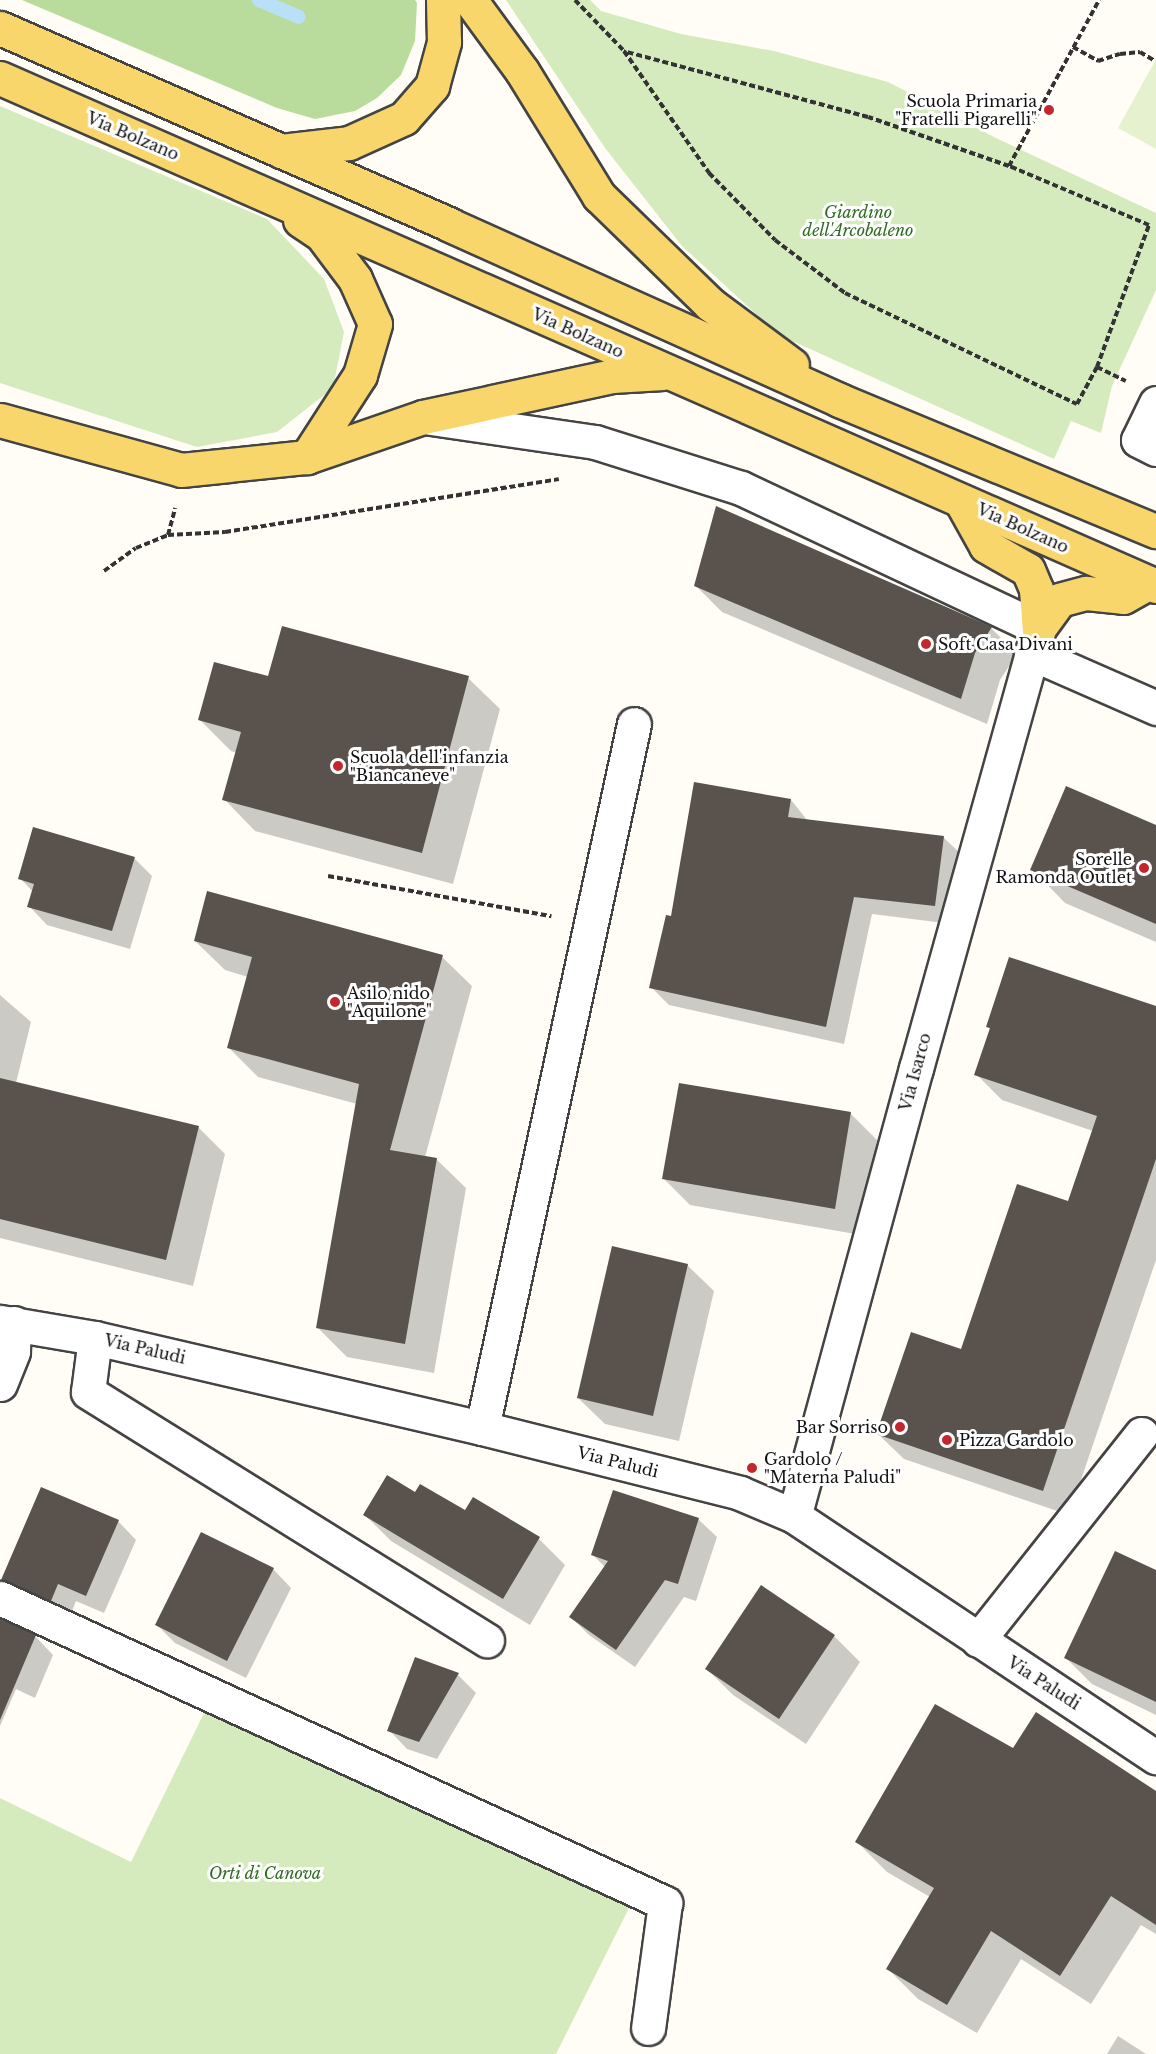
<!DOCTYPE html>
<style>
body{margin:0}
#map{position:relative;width:1156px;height:2054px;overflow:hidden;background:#fffdf5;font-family:"Libre Baskerville",serif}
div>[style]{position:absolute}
.green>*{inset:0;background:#d5ebbd}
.forest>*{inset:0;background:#b9dc9c}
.pitch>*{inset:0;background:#e6f2cf}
.shadow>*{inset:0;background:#0003}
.stream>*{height:14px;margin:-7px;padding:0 7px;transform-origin:7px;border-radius:7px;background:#b9e0f7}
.building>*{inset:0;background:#5a524d}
.path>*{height:4px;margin-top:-2px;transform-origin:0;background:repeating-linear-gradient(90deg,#333 0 6px,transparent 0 9px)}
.roads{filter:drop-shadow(2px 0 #444) drop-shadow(-2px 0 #444) drop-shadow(0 2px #444) drop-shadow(0 -2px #444)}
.minor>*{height:33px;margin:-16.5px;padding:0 16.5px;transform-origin:16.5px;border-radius:16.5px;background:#fff}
.major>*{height:33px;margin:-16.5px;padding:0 16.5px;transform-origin:16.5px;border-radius:16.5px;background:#f9d66b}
.dots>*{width:16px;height:16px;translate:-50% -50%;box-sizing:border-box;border:3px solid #fff;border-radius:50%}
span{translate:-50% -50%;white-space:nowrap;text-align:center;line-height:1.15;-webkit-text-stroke:6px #fff;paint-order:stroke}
.poi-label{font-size:16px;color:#111}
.right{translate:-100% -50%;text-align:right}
.left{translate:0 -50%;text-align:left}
.street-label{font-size:16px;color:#111}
.park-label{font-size:16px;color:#2f6b1f;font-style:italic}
</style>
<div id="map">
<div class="green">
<i style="clip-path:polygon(506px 0,590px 0,601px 11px,681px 34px,774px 51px,888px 82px,996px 138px,1156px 213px,1156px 290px,1112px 386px,1101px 433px,1071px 421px,1054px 459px,779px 335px,682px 246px,605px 148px)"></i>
<i style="clip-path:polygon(0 106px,267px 219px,324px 279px,344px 332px,333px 388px,277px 432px,197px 447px,0 383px)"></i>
<i style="clip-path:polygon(205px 1711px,632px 1902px,556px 2054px,0 2054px,0 1798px,131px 1862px)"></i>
</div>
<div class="forest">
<i style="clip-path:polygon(22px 0,415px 0,417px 3px,415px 41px,401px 75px,377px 98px,355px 111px,315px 119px,277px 108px)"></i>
</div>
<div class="pitch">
<i style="clip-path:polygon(1156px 59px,1156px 149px,1118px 128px)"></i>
</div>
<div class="shadow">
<i style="clip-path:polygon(696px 586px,991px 628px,1017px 654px,1000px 680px,987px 724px,722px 612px)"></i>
<i style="clip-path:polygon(269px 678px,468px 678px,500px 709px,453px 884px,255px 831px,224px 799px,237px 753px,231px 751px,200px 720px)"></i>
<i style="clip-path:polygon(791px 800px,808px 821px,943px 837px,962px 855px,952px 924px,872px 914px,844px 1044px,669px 1005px,651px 987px,672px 918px)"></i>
<i style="clip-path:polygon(1156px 827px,1156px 942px,1065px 903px,1032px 869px)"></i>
<i style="clip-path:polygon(134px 858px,152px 876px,130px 949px,47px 925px,29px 906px,33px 892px,20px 878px)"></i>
<i style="clip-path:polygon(195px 941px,442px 957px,472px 986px,425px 1157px,436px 1159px,466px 1188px,434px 1373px,347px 1357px,318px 1328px,357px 1104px,258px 1077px,228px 1047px,248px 977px,225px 970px)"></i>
<i style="clip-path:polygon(0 995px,31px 1022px,16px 1083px,199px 1128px,225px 1154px,193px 1286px,0 1238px)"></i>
<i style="clip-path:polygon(1156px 1008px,1156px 1260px,1069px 1515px,904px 1459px,878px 1434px,962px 1351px,1069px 1203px,1093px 1131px,1002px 1100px,976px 1074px,991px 1030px,987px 1026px)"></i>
<i style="clip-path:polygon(850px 1113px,877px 1140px,861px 1235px,690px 1205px,664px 1179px)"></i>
<i style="clip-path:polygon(687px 1265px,714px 1291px,679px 1441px,605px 1424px,578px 1398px)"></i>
<i style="clip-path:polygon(416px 1494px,539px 1539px,565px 1565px,530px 1625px,391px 1541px,365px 1515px)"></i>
<i style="clip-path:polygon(698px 1519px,717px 1537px,696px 1601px,684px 1597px,635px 1667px,589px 1635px,571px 1617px,605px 1567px,593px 1555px)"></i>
<i style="clip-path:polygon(118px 1521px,136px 1540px,104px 1613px,76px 1601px,69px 1618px,21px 1598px,2px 1579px)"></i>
<i style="clip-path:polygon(273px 1569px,291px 1588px,246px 1678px,175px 1643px,157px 1625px)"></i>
<i style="clip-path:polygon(1156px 1572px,1156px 1715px,1092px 1684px,1066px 1658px)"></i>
<i style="clip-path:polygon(0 1621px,35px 1636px,53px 1655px,35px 1698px,16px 1689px,0 1726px)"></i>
<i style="clip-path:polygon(834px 1636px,860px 1662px,806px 1744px,733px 1695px,707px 1669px)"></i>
<i style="clip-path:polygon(415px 1659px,458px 1675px,476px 1693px,437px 1759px,407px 1749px,389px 1730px)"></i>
<i style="clip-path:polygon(1013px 1750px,1156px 1792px,1156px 1934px,1141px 1925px,1091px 2004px,1021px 1959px,977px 2033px,918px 1999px,888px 1969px,930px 1897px,887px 1872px,857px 1842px)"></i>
<i style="clip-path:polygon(1118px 2036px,1146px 2054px,1107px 2054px)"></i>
</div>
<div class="stream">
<i style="left:259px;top:0;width:43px;rotate:23deg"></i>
</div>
<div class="building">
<i style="clip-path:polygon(716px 506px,992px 627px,975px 653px,961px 699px,694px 586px)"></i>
<i style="clip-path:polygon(282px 626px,469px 676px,422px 853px,222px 800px,241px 732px,198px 720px,214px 662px,268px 676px)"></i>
<i style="clip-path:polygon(694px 782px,791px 799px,788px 817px,944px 836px,935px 906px,854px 897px,826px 1027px,649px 988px,666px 915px,671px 916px)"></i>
<i style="clip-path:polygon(1066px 786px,1156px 825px,1156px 924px,1030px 870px)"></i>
<i style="clip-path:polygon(33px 827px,135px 857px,112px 931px,27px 907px,34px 884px,18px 879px)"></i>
<i style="clip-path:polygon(207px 891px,443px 955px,390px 1150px,437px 1158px,405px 1344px,316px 1328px,359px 1084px,227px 1048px,252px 957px,194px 941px)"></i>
<i style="clip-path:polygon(1009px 957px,1156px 1006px,1156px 1159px,1043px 1491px,876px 1434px,911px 1332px,961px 1349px,1017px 1184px,1068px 1201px,1097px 1116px,974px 1075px,990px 1028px,986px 1027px)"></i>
<i style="clip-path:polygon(0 1078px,199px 1126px,166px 1260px,0 1219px)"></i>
<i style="clip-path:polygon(679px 1083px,851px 1112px,835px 1209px,662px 1179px)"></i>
<i style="clip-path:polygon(612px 1246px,688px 1264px,653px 1416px,577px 1398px)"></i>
<i style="clip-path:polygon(387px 1475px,415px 1492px,420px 1484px,465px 1510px,473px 1497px,540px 1537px,503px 1599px,363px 1515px)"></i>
<i style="clip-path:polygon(41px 1487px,119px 1520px,86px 1596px,58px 1584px,51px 1601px,1px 1580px)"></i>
<i style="clip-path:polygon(613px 1490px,699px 1518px,678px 1584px,665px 1580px,616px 1650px,569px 1617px,608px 1561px,591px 1555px)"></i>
<i style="clip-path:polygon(201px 1532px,274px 1568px,227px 1661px,155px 1625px)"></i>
<i style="clip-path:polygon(1115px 1551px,1156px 1570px,1156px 1702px,1064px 1658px)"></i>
<i style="clip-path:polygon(761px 1585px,835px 1635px,779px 1719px,705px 1669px)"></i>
<i style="clip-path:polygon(0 1619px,36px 1635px,0 1720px)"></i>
<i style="clip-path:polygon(415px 1657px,459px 1673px,419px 1742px,387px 1731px)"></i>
<i style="clip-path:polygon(935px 1704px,1013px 1748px,1036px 1712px,1156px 1791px,1156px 1925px,1111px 1896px,1060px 1976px,991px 1931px,947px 2005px,886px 1969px,934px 1888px,855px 1842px)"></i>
</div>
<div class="path">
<i style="left:575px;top:0;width:71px;rotate:46.1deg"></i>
<i style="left:624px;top:51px;width:149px;rotate:55.1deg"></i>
<i style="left:709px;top:173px;width:94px;rotate:45.4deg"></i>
<i style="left:775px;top:240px;width:88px;rotate:37.1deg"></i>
<i style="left:845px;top:293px;width:257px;rotate:25.6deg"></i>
<i style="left:1077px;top:404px;width:42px;rotate:-61.6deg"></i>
<i style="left:1097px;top:367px;width:151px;rotate:-69.9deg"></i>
<i style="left:1149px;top:225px;width:152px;rotate:-157.1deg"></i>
<i style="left:1009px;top:166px;width:149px;rotate:-160.8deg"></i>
<i style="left:868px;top:117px;width:253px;rotate:-164.9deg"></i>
<i style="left:1073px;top:47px;width:29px;rotate:29deg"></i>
<i style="left:1098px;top:61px;width:23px;rotate:-18deg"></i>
<i style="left:1120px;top:54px;width:20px;rotate:-6deg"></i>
<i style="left:1140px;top:52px;width:17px;rotate:31deg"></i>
<i style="left:1009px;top:166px;width:189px;rotate:-61.5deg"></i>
<i style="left:1097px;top:367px;width:32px;rotate:26deg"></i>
<i style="left:168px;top:535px;width:57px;rotate:-3deg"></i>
<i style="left:225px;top:532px;width:338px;rotate:-9deg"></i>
<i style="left:104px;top:571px;width:39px;rotate:-36deg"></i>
<i style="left:136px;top:548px;width:35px;rotate:-22deg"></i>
<i style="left:168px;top:535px;width:28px;rotate:-75deg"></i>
<i style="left:328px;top:876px;width:227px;rotate:10.2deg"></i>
</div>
<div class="roads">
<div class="minor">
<i style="left:1156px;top:403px;width:41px;rotate:115.9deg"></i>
<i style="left:1138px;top:440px;width:20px;rotate:27deg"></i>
<i style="left:424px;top:417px;width:173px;rotate:8.3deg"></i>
<i style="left:595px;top:442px;width:153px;rotate:17.5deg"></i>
<i style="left:741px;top:488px;width:329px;rotate:25.2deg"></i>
<i style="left:1039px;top:628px;width:457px;rotate:105.6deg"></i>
<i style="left:916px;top:1068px;width:464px;rotate:105.2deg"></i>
<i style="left:1031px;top:653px;width:137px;rotate:23.7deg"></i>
<i style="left:0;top:1322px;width:96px;rotate:9.6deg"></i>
<i style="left:95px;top:1338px;width:397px;rotate:13.1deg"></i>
<i style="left:482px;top:1428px;width:266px;rotate:14.1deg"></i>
<i style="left:740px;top:1493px;width:59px;rotate:23.1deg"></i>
<i style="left:794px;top:1516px;width:435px;rotate:33.7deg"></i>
<i style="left:95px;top:1338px;width:54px;rotate:97.4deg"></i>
<i style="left:88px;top:1392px;width:470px;rotate:31.9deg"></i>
<i style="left:0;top:1384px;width:35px;rotate:-68deg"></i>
<i style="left:13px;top:1351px;width:28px;rotate:-88deg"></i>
<i style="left:482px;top:1428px;width:720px;rotate:-77.82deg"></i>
<i style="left:0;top:1598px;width:732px;rotate:24.64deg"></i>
<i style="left:665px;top:1903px;width:126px;rotate:97.7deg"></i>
<i style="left:978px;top:1640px;width:263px;rotate:-51.6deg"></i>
</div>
<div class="major">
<i style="left:470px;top:0;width:88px;rotate:53.8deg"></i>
<i style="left:522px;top:71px;width:147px;rotate:58.4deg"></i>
<i style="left:599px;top:196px;width:155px;rotate:44.2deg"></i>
<i style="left:710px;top:304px;width:102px;rotate:36.6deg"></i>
<i style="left:0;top:28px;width:491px;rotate:23.6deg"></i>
<i style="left:450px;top:225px;width:427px;rotate:24.2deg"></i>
<i style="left:839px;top:400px;width:343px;rotate:22.5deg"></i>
<i style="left:0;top:78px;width:1263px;rotate:23.72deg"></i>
<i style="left:281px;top:151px;width:68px;rotate:-6.7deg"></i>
<i style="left:349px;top:143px;width:60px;rotate:-24.4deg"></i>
<i style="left:404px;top:118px;width:43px;rotate:-48.8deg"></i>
<i style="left:432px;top:86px;width:46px;rotate:-74.7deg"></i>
<i style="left:444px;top:42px;width:42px;rotate:-91.4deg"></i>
<i style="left:300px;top:220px;width:27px;rotate:34deg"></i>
<i style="left:322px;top:235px;width:55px;rotate:53.1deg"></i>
<i style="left:355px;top:279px;width:49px;rotate:66deg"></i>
<i style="left:375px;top:324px;width:53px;rotate:106.4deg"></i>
<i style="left:360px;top:375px;width:98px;rotate:122.9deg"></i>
<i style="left:0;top:420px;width:188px;rotate:15.4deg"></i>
<i style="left:181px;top:470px;width:127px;rotate:-5.9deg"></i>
<i style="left:307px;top:457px;width:123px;rotate:-19deg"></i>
<i style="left:423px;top:417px;width:193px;rotate:-12.2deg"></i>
<i style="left:612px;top:376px;width:51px;rotate:-3.4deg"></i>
<i style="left:961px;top:501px;width:51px;rotate:60.9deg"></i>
<i style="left:986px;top:546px;width:48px;rotate:29.7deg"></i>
<i style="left:1028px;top:570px;width:21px;rotate:67deg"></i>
<i style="left:1036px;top:589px;width:39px;rotate:86deg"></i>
<i style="left:1039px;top:628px;width:34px;rotate:-54deg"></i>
<i style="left:1059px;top:600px;width:28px;rotate:-15deg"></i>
<i style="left:1086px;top:593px;width:37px;rotate:6deg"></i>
<i style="left:1123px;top:597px;width:29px;rotate:-29deg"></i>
</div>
</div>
<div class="dots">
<i style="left:1049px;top:110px;background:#c4262e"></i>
<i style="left:926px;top:644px;background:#c4262e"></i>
<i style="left:338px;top:766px;background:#c4262e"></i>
<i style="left:1144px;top:868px;background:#c4262e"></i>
<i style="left:335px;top:1002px;background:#c4262e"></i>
<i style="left:900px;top:1427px;background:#c4262e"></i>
<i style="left:947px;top:1440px;background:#c4262e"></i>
<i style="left:752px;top:1468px;background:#c4262e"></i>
</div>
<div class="poi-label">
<span class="right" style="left:1037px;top:110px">Scuola Primaria<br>"Fratelli Pigarelli"</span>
<span class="left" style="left:938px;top:644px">Soft Casa Divani</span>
<span class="left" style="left:350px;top:766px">Scuola dell'infanzia<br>"Biancaneve"</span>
<span class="right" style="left:1132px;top:868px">Sorelle<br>Ramonda Outlet</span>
<span class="left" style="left:347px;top:1002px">Asilo nido<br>"Aquilone"</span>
<span class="right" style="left:888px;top:1427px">Bar Sorriso</span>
<span class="left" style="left:959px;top:1440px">Pizza Gardolo</span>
<span class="left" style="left:764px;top:1468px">Gardolo /<br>"Materna Paludi"</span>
</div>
<div class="street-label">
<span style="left:133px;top:136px;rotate:23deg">Via Bolzano</span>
<span style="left:578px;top:333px;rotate:24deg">Via Bolzano</span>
<span style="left:1023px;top:528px;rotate:24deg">Via Bolzano</span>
<span style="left:915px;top:1072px;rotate:-75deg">Via Isarco</span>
<span style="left:145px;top:1349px;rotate:13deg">Via Paludi</span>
<span style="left:618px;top:1462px;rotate:14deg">Via Paludi</span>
<span style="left:1044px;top:1683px;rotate:33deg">Via Paludi</span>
</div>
<div class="park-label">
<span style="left:858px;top:221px">Giardino<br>dell'Arcobaleno</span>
<span style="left:265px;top:1873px">Orti di Canova</span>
</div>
</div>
